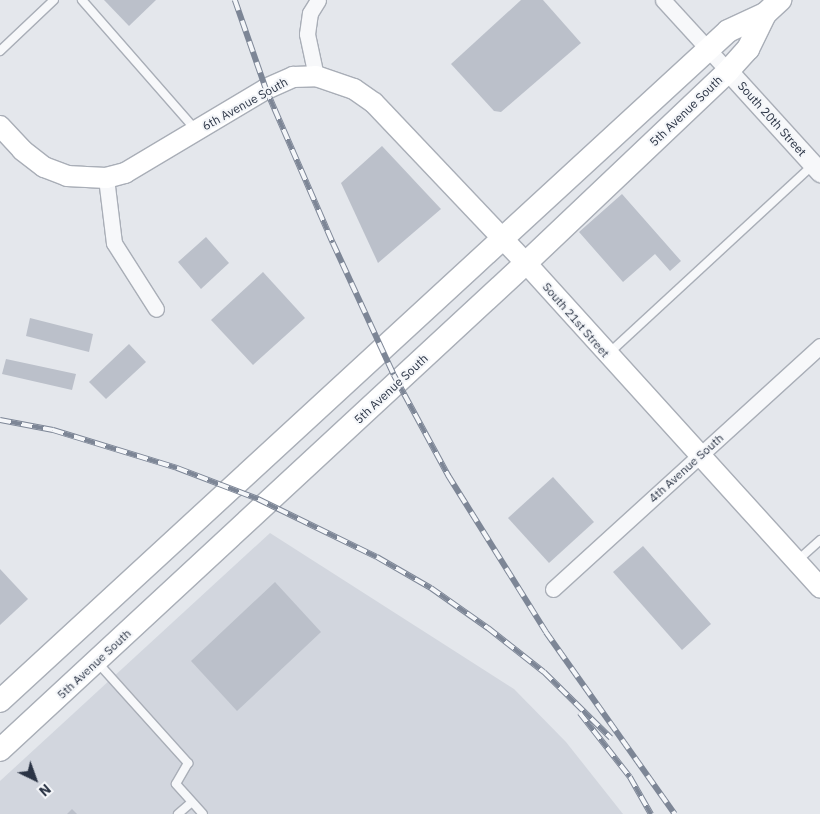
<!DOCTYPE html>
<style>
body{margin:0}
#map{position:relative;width:820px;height:814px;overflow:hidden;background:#e4e7ec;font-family:"IBM Plex Sans",sans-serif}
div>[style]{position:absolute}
.built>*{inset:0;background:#d2d6de}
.building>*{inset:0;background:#bbc0ca}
.roads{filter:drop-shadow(1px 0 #a9aeb7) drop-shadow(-1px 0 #a9aeb7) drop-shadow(0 1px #a9aeb7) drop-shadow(0 -1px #a9aeb7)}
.service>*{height:8px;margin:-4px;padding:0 4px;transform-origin:4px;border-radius:4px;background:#f7f8fa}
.minor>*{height:15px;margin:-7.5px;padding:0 7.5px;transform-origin:7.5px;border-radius:7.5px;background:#f7f8fa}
.tertiary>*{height:19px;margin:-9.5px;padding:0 9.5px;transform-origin:9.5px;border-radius:9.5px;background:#f7f8fa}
.secondary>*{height:20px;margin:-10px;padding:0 10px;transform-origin:10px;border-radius:10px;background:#fff}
.primary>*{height:22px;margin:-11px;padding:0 11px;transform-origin:11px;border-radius:11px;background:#fff}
.rail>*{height:5.5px;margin-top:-2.75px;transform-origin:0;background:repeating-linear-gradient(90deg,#f4f6f9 0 11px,#7d8696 0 22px);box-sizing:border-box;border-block:1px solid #7d8696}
span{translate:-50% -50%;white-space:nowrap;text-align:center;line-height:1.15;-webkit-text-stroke:4px #f4f6f9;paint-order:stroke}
.street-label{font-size:12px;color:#2b3445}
.north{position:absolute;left:10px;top:754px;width:50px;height:50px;-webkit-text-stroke:4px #f4f6f9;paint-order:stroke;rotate:138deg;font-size:14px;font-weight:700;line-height:20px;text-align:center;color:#2b3445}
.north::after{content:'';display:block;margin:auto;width:18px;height:22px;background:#2b3445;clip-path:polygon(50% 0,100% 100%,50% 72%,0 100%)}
</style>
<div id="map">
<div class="built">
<i style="clip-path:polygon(270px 533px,514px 689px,566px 742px,623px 814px,0 814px,0 781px)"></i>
</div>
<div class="building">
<i style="clip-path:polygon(104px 0,156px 0,129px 26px)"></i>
<i style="clip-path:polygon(521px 0,543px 0,581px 43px,501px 112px,494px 111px,451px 64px)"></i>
<i style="clip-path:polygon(382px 146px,441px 209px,378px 263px,341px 183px)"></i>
<i style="clip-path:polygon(622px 194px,681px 261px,670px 271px,655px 254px,623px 282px,579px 232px)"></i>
<i style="clip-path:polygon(206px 237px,229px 263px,201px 289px,178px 262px)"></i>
<i style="clip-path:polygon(263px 272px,305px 318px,253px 365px,211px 320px)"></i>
<i style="clip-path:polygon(30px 318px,93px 334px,89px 352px,26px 336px)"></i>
<i style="clip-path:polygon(129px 344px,146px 362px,106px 399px,89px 382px)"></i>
<i style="clip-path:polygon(6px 359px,76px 374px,72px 390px,2px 374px)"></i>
<i style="clip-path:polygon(553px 477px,594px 522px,549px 563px,508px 518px)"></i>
<i style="clip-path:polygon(643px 546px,711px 624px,682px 650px,613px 572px)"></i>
<i style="clip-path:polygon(0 569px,28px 599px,0 625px)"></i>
<i style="clip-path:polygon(275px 582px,321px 632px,237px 711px,191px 661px)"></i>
<i style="clip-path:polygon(72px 809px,77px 814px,67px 814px)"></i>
</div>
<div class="roads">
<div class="service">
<i style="left:82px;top:0;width:173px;rotate:48.8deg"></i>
<i style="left:0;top:51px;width:74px;rotate:-43.4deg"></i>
<i style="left:608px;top:354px;width:279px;rotate:-42.7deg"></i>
<i style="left:798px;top:560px;width:30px;rotate:-42deg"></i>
<i style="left:98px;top:663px;width:135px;rotate:48deg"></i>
<i style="left:188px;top:763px;width:24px;rotate:120deg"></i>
<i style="left:176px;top:784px;width:40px;rotate:48deg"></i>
<i style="left:178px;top:814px;width:18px;rotate:-41deg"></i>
</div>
<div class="minor">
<i style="left:663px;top:0;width:96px;rotate:47.5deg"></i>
<i style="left:316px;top:76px;width:43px;rotate:-102.1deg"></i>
<i style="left:307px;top:34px;width:21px;rotate:-82deg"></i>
<i style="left:310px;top:13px;width:15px;rotate:-58deg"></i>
<i style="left:106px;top:178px;width:65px;rotate:83deg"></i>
<i style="left:114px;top:243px;width:78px;rotate:57.5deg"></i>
<i style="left:553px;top:589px;width:361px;rotate:-42.3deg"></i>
</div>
<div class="tertiary">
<i style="left:728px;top:71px;width:137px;rotate:47.7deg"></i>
</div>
<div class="secondary">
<i style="left:0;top:126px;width:33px;rotate:47deg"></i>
<i style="left:22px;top:150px;width:28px;rotate:38deg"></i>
<i style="left:44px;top:167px;width:25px;rotate:21deg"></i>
<i style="left:67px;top:176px;width:39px;rotate:3deg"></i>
<i style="left:106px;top:178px;width:20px;rotate:-15deg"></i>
<i style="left:125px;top:173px;width:164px;rotate:-30.8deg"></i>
<i style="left:266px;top:89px;width:30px;rotate:-24deg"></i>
<i style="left:293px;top:77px;width:23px;rotate:-2deg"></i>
<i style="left:316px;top:76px;width:40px;rotate:18.9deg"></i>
<i style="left:354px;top:89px;width:24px;rotate:35deg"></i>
<i style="left:374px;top:103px;width:221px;rotate:46.5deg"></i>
<i style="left:526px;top:263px;width:438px;rotate:47.8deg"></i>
</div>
<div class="primary">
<i style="left:0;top:701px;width:989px;rotate:-42.62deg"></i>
<i style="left:728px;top:31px;width:41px;rotate:-24.7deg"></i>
<i style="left:765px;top:14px;width:21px;rotate:-43deg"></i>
<i style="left:0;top:750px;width:717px;rotate:-42.8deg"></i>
<i style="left:526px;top:263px;width:279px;rotate:-43.5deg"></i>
<i style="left:728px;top:71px;width:30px;rotate:-48deg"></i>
<i style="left:748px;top:49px;width:39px;rotate:-64deg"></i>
</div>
</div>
<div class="rail">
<i style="left:235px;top:0;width:94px;rotate:70.8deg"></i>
<i style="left:266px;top:89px;width:168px;rotate:66.5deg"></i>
<i style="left:333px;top:243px;width:145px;rotate:65.2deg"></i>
<i style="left:394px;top:375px;width:114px;rotate:61.6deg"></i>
<i style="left:448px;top:475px;width:185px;rotate:58deg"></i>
<i style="left:546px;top:632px;width:223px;rotate:54.7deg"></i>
<i style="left:0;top:420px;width:54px;rotate:10.7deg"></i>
<i style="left:53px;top:430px;width:130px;rotate:17deg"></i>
<i style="left:177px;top:468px;width:87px;rotate:20.9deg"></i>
<i style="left:258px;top:499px;width:132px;rotate:26deg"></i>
<i style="left:377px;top:557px;width:62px;rotate:29.9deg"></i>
<i style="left:431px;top:588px;width:70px;rotate:35.1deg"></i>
<i style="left:488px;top:628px;width:71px;rotate:38.2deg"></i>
<i style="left:544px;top:672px;width:94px;rotate:44.6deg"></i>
<i style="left:580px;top:713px;width:81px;rotate:52deg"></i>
<i style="left:630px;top:777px;width:43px;rotate:60.4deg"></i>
</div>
<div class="street-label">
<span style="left:245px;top:104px;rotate:-29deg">6th Avenue South</span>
<span style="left:686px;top:111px;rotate:-44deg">5th Avenue South</span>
<span style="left:772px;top:119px;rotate:48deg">South 20th Street</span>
<span style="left:576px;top:320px;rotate:49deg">South 21st Street</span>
<span style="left:391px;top:389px;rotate:-43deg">5th Avenue South</span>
<span style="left:686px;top:468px;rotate:-42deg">4th Avenue South</span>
<span style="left:94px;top:664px;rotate:-43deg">5th Avenue South</span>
</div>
<div class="north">N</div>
</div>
